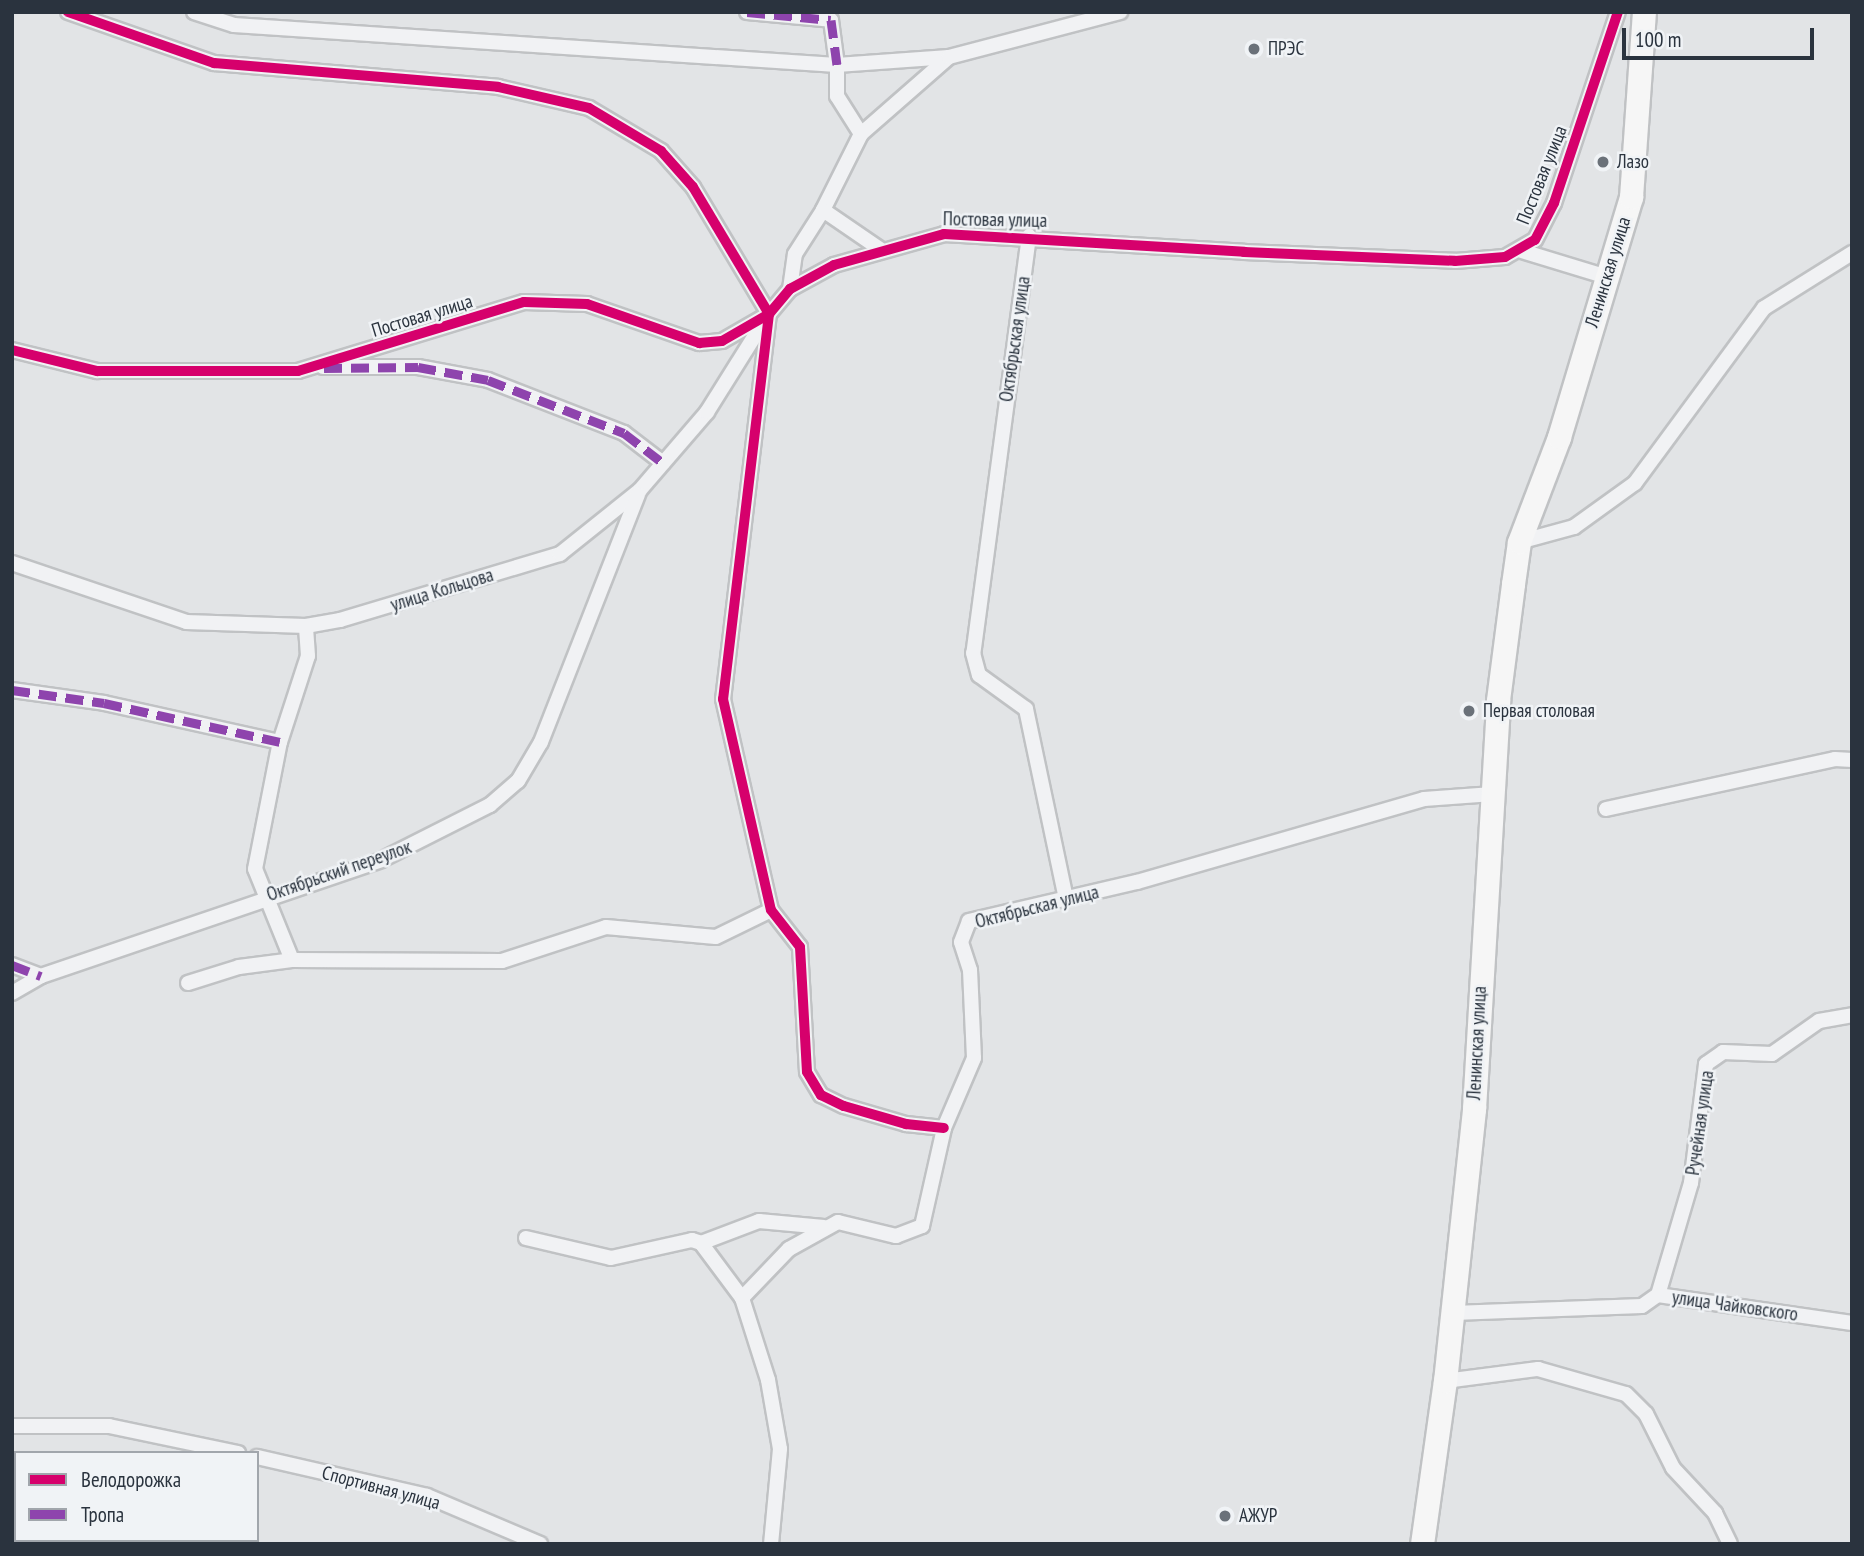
<!DOCTYPE html>
<meta charset="utf-8">
<style>
body{margin:0}
#map{position:relative;width:1864px;height:1556px;overflow:hidden;background:#e2e4e6;font-family:"PT Sans Narrow",sans-serif}
div>[style]{position:absolute}
.roads{filter:drop-shadow(2px 0 #c0c2c4) drop-shadow(-2px 0 #c0c2c4) drop-shadow(0 2px #c0c2c4) drop-shadow(0 -2px #c0c2c4)}
.minor>*{height:14px;margin:-7px;padding:0 7px;transform-origin:7px;border-radius:7px;background:#f1f2f4}
.primary>*{height:23px;margin:-11.5px;padding:0 11.5px;transform-origin:11.5px;border-radius:11.5px;background:#f6f6f6}
.quiet>*{height:9px;margin-top:-4.5px;transform-origin:0;background:repeating-linear-gradient(90deg,#8e44ad 0 18px,transparent 0 27px)}
.cycleway>*{height:10px;margin:-5px;padding:0 5px;transform-origin:5px;border-radius:5px;background:#d6006c}
.dots>*{width:19px;height:19px;translate:-50% -50%;box-sizing:border-box;border:4px solid #f0f3f6;border-radius:50%}
span{translate:-50% -50%;white-space:nowrap;text-align:center;line-height:1.15;-webkit-text-stroke:5px #f0f3f6;paint-order:stroke}
.poi-label{font-size:19px;color:#2a333e}
.left{translate:0 -50%;text-align:left}
.street-label{font-size:19px;color:#2a333e}
.frame{position:absolute;inset:0;border:14px solid #2a333e;pointer-events:none}
.legend{position:absolute;left:14px;top:1451px;width:245px;height:91px;box-sizing:border-box;background:#f0f3f6;border:2px solid #a1a6ac;margin:0;padding:9px 12px;list-style:none;font-size:21px;color:#2a333e}
.legend li{display:flex;align-items:center;gap:14px;height:35px}
.legend b{width:35px;border:2px solid #a1a6ac}
.scale{position:absolute;left:1622px;top:28px;width:192px;height:32px;box-sizing:border-box;border:4px solid #2a333e;border-top:0;padding-left:9px;font-size:21px;line-height:24px;white-space:nowrap;color:#2a333e;-webkit-text-stroke:5px #f0f3f6;paint-order:stroke}
</style>
<div id="map">
<div class="roads">
<div class="minor">
<i style="left:68px;top:12px;width:155px;rotate:19.3deg"></i>
<i style="left:214px;top:63px;width:285px;rotate:4.8deg"></i>
<i style="left:498px;top:87px;width:93px;rotate:13deg"></i>
<i style="left:589px;top:108px;width:84px;rotate:30.8deg"></i>
<i style="left:661px;top:151px;width:48px;rotate:48.4deg"></i>
<i style="left:693px;top:187px;width:148px;rotate:59.1deg"></i>
<i style="left:769px;top:314px;width:388px;rotate:96.8deg"></i>
<i style="left:723px;top:699px;width:216px;rotate:77.2deg"></i>
<i style="left:771px;top:910px;width:47px;rotate:51.9deg"></i>
<i style="left:800px;top:947px;width:125px;rotate:86.8deg"></i>
<i style="left:807px;top:1072px;width:27px;rotate:59deg"></i>
<i style="left:821px;top:1095px;width:25px;rotate:26deg"></i>
<i style="left:844px;top:1106px;width:65px;rotate:16.2deg"></i>
<i style="left:906px;top:1124px;width:38px;rotate:6deg"></i>
<i style="left:194px;top:12px;width:42px;rotate:18deg"></i>
<i style="left:234px;top:25px;width:604px;rotate:3.8deg"></i>
<i style="left:837px;top:65px;width:31px;rotate:90deg"></i>
<i style="left:837px;top:96px;width:45px;rotate:57.7deg"></i>
<i style="left:861px;top:134px;width:85px;rotate:116.6deg"></i>
<i style="left:823px;top:210px;width:69px;rotate:34.4deg"></i>
<i style="left:747px;top:12px;width:84px;rotate:5.4deg"></i>
<i style="left:831px;top:20px;width:45px;rotate:82.4deg"></i>
<i style="left:837px;top:65px;width:112px;rotate:-4.1deg"></i>
<i style="left:949px;top:57px;width:117px;rotate:138.8deg"></i>
<i style="left:949px;top:57px;width:177px;rotate:-14.7deg"></i>
<i style="left:1029px;top:236px;width:421px;rotate:97.6deg"></i>
<i style="left:973px;top:653px;width:23px;rotate:75deg"></i>
<i style="left:979px;top:675px;width:58px;rotate:35.9deg"></i>
<i style="left:1026px;top:709px;width:193px;rotate:78.1deg"></i>
<i style="left:1522px;top:251px;width:89px;rotate:17deg"></i>
<i style="left:790px;top:289px;width:35px;rotate:-82deg"></i>
<i style="left:795px;top:254px;width:52px;rotate:-57.5deg"></i>
<i style="left:12px;top:350px;width:88px;rotate:13.9deg"></i>
<i style="left:97px;top:371px;width:201px"></i>
<i style="left:298px;top:371px;width:236px;rotate:-17deg"></i>
<i style="left:524px;top:302px;width:63px;rotate:1.8deg"></i>
<i style="left:587px;top:304px;width:119px;rotate:19.2deg"></i>
<i style="left:699px;top:343px;width:23px;rotate:-5deg"></i>
<i style="left:722px;top:341px;width:54px;rotate:-29.9deg"></i>
<i style="left:769px;top:314px;width:33px;rotate:-50deg"></i>
<i style="left:790px;top:289px;width:50px;rotate:-28.6deg"></i>
<i style="left:834px;top:265px;width:114px;rotate:-15.7deg"></i>
<i style="left:944px;top:234px;width:301px;rotate:3.4deg"></i>
<i style="left:1244px;top:252px;width:211px;rotate:2.4deg"></i>
<i style="left:1455px;top:261px;width:50px;rotate:-4.6deg"></i>
<i style="left:1505px;top:257px;width:34px;rotate:-30deg"></i>
<i style="left:1535px;top:240px;width:42px;rotate:-62.8deg"></i>
<i style="left:1554px;top:203px;width:201px;rotate:-71.5deg"></i>
<i style="left:323px;top:367px;width:95px"></i>
<i style="left:418px;top:367px;width:71px;rotate:10.5deg"></i>
<i style="left:488px;top:380px;width:146px;rotate:21.3deg"></i>
<i style="left:624px;top:433px;width:49px;rotate:37.6deg"></i>
<i style="left:1519px;top:542px;width:57px;rotate:-15.3deg"></i>
<i style="left:1574px;top:527px;width:75px;rotate:-35.8deg"></i>
<i style="left:1635px;top:483px;width:217px;rotate:-53.6deg"></i>
<i style="left:1764px;top:308px;width:104px;rotate:-32deg"></i>
<i style="left:12px;top:563px;width:184px;rotate:18.7deg"></i>
<i style="left:186px;top:622px;width:120px;rotate:1.9deg"></i>
<i style="left:306px;top:626px;width:35px;rotate:-10deg"></i>
<i style="left:340px;top:620px;width:230px;rotate:-16.7deg"></i>
<i style="left:560px;top:554px;width:102px;rotate:-38.7deg"></i>
<i style="left:640px;top:490px;width:103px;rotate:-49.3deg"></i>
<i style="left:707px;top:412px;width:111px;rotate:-57.9deg"></i>
<i style="left:12px;top:690px;width:93px;rotate:8deg"></i>
<i style="left:104px;top:703px;width:180px;rotate:12.5deg"></i>
<i style="left:1606px;top:809px;width:234px;rotate:-12.3deg"></i>
<i style="left:1835px;top:759px;width:17px;rotate:3deg"></i>
<i style="left:292px;top:960px;width:98px;rotate:-112.1deg"></i>
<i style="left:255px;top:869px;width:129px;rotate:-78.9deg"></i>
<i style="left:280px;top:742px;width:90px;rotate:-72deg"></i>
<i style="left:308px;top:656px;width:30px;rotate:-94deg"></i>
<i style="left:12px;top:965px;width:31px;rotate:21deg"></i>
<i style="left:188px;top:983px;width:53px;rotate:-17.4deg"></i>
<i style="left:239px;top:967px;width:53px;rotate:-7.5deg"></i>
<i style="left:292px;top:960px;width:210px;rotate:0.3deg"></i>
<i style="left:502px;top:961px;width:109px;rotate:-18.1deg"></i>
<i style="left:606px;top:927px;width:110px;rotate:5.2deg"></i>
<i style="left:716px;top:937px;width:61px;rotate:-26.1deg"></i>
<i style="left:12px;top:993px;width:34px;rotate:-30deg"></i>
<i style="left:41px;top:976px;width:359px;rotate:-18.8deg"></i>
<i style="left:381px;top:860px;width:122px;rotate:-26.8deg"></i>
<i style="left:490px;top:805px;width:37px;rotate:-41deg"></i>
<i style="left:518px;top:781px;width:45px;rotate:-59.5deg"></i>
<i style="left:541px;top:742px;width:266px;rotate:-68.6deg"></i>
<i style="left:526px;top:1238px;width:87px;rotate:13.2deg"></i>
<i style="left:611px;top:1258px;width:83px;rotate:-12.5deg"></i>
<i style="left:692px;top:1240px;width:9px;rotate:18deg"></i>
<i style="left:701px;top:1243px;width:69px;rotate:53.3deg"></i>
<i style="left:742px;top:1298px;width:86px;rotate:72.4deg"></i>
<i style="left:768px;top:1380px;width:70px;rotate:80.1deg"></i>
<i style="left:780px;top:1449px;width:95px;rotate:95.4deg"></i>
<i style="left:701px;top:1243px;width:62px;rotate:-20.8deg"></i>
<i style="left:759px;top:1221px;width:65px;rotate:5.3deg"></i>
<i style="left:1658px;top:1295px;width:117px;rotate:-73.6deg"></i>
<i style="left:1691px;top:1183px;width:120px;rotate:-82.8deg"></i>
<i style="left:1706px;top:1064px;width:21px;rotate:-35deg"></i>
<i style="left:1723px;top:1052px;width:49px;rotate:2.3deg"></i>
<i style="left:1772px;top:1054px;width:57px;rotate:-35.1deg"></i>
<i style="left:1819px;top:1021px;width:34px;rotate:-10deg"></i>
<i style="left:742px;top:1298px;width:68px;rotate:-46.2deg"></i>
<i style="left:789px;top:1249px;width:56px;rotate:-28.9deg"></i>
<i style="left:838px;top:1222px;width:60px;rotate:13.6deg"></i>
<i style="left:896px;top:1236px;width:28px;rotate:-21deg"></i>
<i style="left:922px;top:1226px;width:100px;rotate:-77.3deg"></i>
<i style="left:944px;top:1128px;width:76px;rotate:-66.8deg"></i>
<i style="left:974px;top:1058px;width:88px;rotate:-92.6deg"></i>
<i style="left:970px;top:970px;width:29px;rotate:-108deg"></i>
<i style="left:961px;top:942px;width:22px;rotate:-69deg"></i>
<i style="left:969px;top:921px;width:172px;rotate:-13.1deg"></i>
<i style="left:1137px;top:882px;width:299px;rotate:-16.1deg"></i>
<i style="left:1424px;top:799px;width:69px;rotate:-4.1deg"></i>
<i style="left:1453px;top:1313px;width:189px;rotate:-2.1deg"></i>
<i style="left:1642px;top:1306px;width:19px;rotate:-35deg"></i>
<i style="left:1658px;top:1295px;width:196px;rotate:8.2deg"></i>
<i style="left:1445px;top:1381px;width:94px;rotate:-7.4deg"></i>
<i style="left:1538px;top:1369px;width:91px;rotate:15.9deg"></i>
<i style="left:1626px;top:1394px;width:28px;rotate:45deg"></i>
<i style="left:1646px;top:1414px;width:60px;rotate:63.4deg"></i>
<i style="left:1673px;top:1468px;width:62px;rotate:47deg"></i>
<i style="left:1715px;top:1513px;width:34px;rotate:64deg"></i>
<i style="left:12px;top:1426px;width:97px"></i>
<i style="left:109px;top:1426px;width:132px;rotate:11.8deg"></i>
<i style="left:257px;top:1457px;width:174px;rotate:12.9deg"></i>
<i style="left:427px;top:1496px;width:123px;rotate:23deg"></i>
</div>
<div class="primary">
<i style="left:1422px;top:1544px;width:165px;rotate:-82deg"></i>
<i style="left:1445px;top:1381px;width:274px;rotate:-83.9deg"></i>
<i style="left:1474px;top:1109px;width:410px;rotate:-86.6deg"></i>
<i style="left:1498px;top:700px;width:117px;rotate:-82.6deg"></i>
<i style="left:1513px;top:584px;width:42px;rotate:-81.9deg"></i>
<i style="left:1519px;top:542px;width:112px;rotate:-69.1deg"></i>
<i style="left:1559px;top:437px;width:251px;rotate:-73.3deg"></i>
<i style="left:1631px;top:197px;width:185px;rotate:-86deg"></i>
</div>
</div>
<div class="quiet">
<i style="left:747px;top:12px;width:84px;rotate:5.4deg"></i>
<i style="left:831px;top:20px;width:45px;rotate:82.4deg"></i>
<i style="left:324px;top:368px;width:94px;rotate:-0.6deg"></i>
<i style="left:418px;top:367px;width:71px;rotate:10.5deg"></i>
<i style="left:488px;top:380px;width:146px;rotate:21.3deg"></i>
<i style="left:624px;top:433px;width:49px;rotate:37.6deg"></i>
<i style="left:12px;top:690px;width:93px;rotate:8deg"></i>
<i style="left:104px;top:703px;width:180px;rotate:12.5deg"></i>
<i style="left:12px;top:965px;width:31px;rotate:21deg"></i>
</div>
<div class="cycleway">
<i style="left:68px;top:12px;width:155px;rotate:19.3deg"></i>
<i style="left:214px;top:63px;width:285px;rotate:4.8deg"></i>
<i style="left:498px;top:87px;width:93px;rotate:13deg"></i>
<i style="left:589px;top:108px;width:84px;rotate:30.8deg"></i>
<i style="left:661px;top:151px;width:48px;rotate:48.4deg"></i>
<i style="left:693px;top:187px;width:148px;rotate:59.1deg"></i>
<i style="left:769px;top:314px;width:388px;rotate:96.8deg"></i>
<i style="left:723px;top:699px;width:216px;rotate:77.2deg"></i>
<i style="left:771px;top:910px;width:47px;rotate:51.9deg"></i>
<i style="left:800px;top:947px;width:125px;rotate:86.8deg"></i>
<i style="left:807px;top:1072px;width:27px;rotate:59deg"></i>
<i style="left:821px;top:1095px;width:25px;rotate:26deg"></i>
<i style="left:844px;top:1106px;width:65px;rotate:16.2deg"></i>
<i style="left:906px;top:1124px;width:38px;rotate:6deg"></i>
<i style="left:12px;top:350px;width:88px;rotate:13.9deg"></i>
<i style="left:97px;top:371px;width:201px"></i>
<i style="left:298px;top:371px;width:236px;rotate:-17deg"></i>
<i style="left:524px;top:302px;width:63px;rotate:1.8deg"></i>
<i style="left:587px;top:304px;width:119px;rotate:19.2deg"></i>
<i style="left:699px;top:343px;width:23px;rotate:-5deg"></i>
<i style="left:722px;top:341px;width:54px;rotate:-29.9deg"></i>
<i style="left:769px;top:314px;width:33px;rotate:-50deg"></i>
<i style="left:790px;top:289px;width:50px;rotate:-28.6deg"></i>
<i style="left:834px;top:265px;width:114px;rotate:-15.7deg"></i>
<i style="left:944px;top:234px;width:301px;rotate:3.4deg"></i>
<i style="left:1244px;top:252px;width:211px;rotate:2.4deg"></i>
<i style="left:1455px;top:261px;width:50px;rotate:-4.6deg"></i>
<i style="left:1505px;top:257px;width:34px;rotate:-30deg"></i>
<i style="left:1535px;top:240px;width:42px;rotate:-62.8deg"></i>
<i style="left:1554px;top:203px;width:201px;rotate:-71.5deg"></i>
</div>
<div class="dots">
<i style="left:1254px;top:49px;background:#6a7179"></i>
<i style="left:1603px;top:162px;background:#6a7179"></i>
<i style="left:1469px;top:711px;background:#6a7179"></i>
<i style="left:1225px;top:1516px;background:#6a7179"></i>
</div>
<div class="poi-label">
<span class="left" style="left:1268px;top:49px">ПРЭС</span>
<span class="left" style="left:1617px;top:162px">Лазо</span>
<span class="left" style="left:1483px;top:711px">Первая столовая</span>
<span class="left" style="left:1239px;top:1516px">АЖУР</span>
</div>
<div class="street-label">
<span style="left:1542px;top:175px;rotate:-68deg">Постовая улица</span>
<span style="left:995px;top:220px;rotate:1deg">Постовая улица</span>
<span style="left:1608px;top:272px;rotate:-73deg">Ленинская улица</span>
<span style="left:422px;top:316px;rotate:-17deg">Постовая улица</span>
<span style="left:1015px;top:339px;rotate:-82deg">Октябрьская улица</span>
<span style="left:442px;top:590px;rotate:-17deg">улица Кольцова</span>
<span style="left:339px;top:871px;rotate:-19deg">Октябрьский переулок</span>
<span style="left:1037px;top:907px;rotate:-14deg">Октябрьская улица</span>
<span style="left:1477px;top:1043px;rotate:-87deg">Ленинская улица</span>
<span style="left:1700px;top:1123px;rotate:-82deg">Ручейная улица</span>
<span style="left:1735px;top:1306px;rotate:8deg">улица Чайковского</span>
<span style="left:381px;top:1488px;rotate:15deg">Спортивная улица</span>
</div>
<div class="frame"></div>
<ul class="legend">
<li><b style="height:9px;background:#d6006c"></b>Велодорожка</li>
<li><b style="height:9px;background:#8e44ad"></b>Тропа</li>
</ul>
<div class="scale">100 m</div>
</div>
